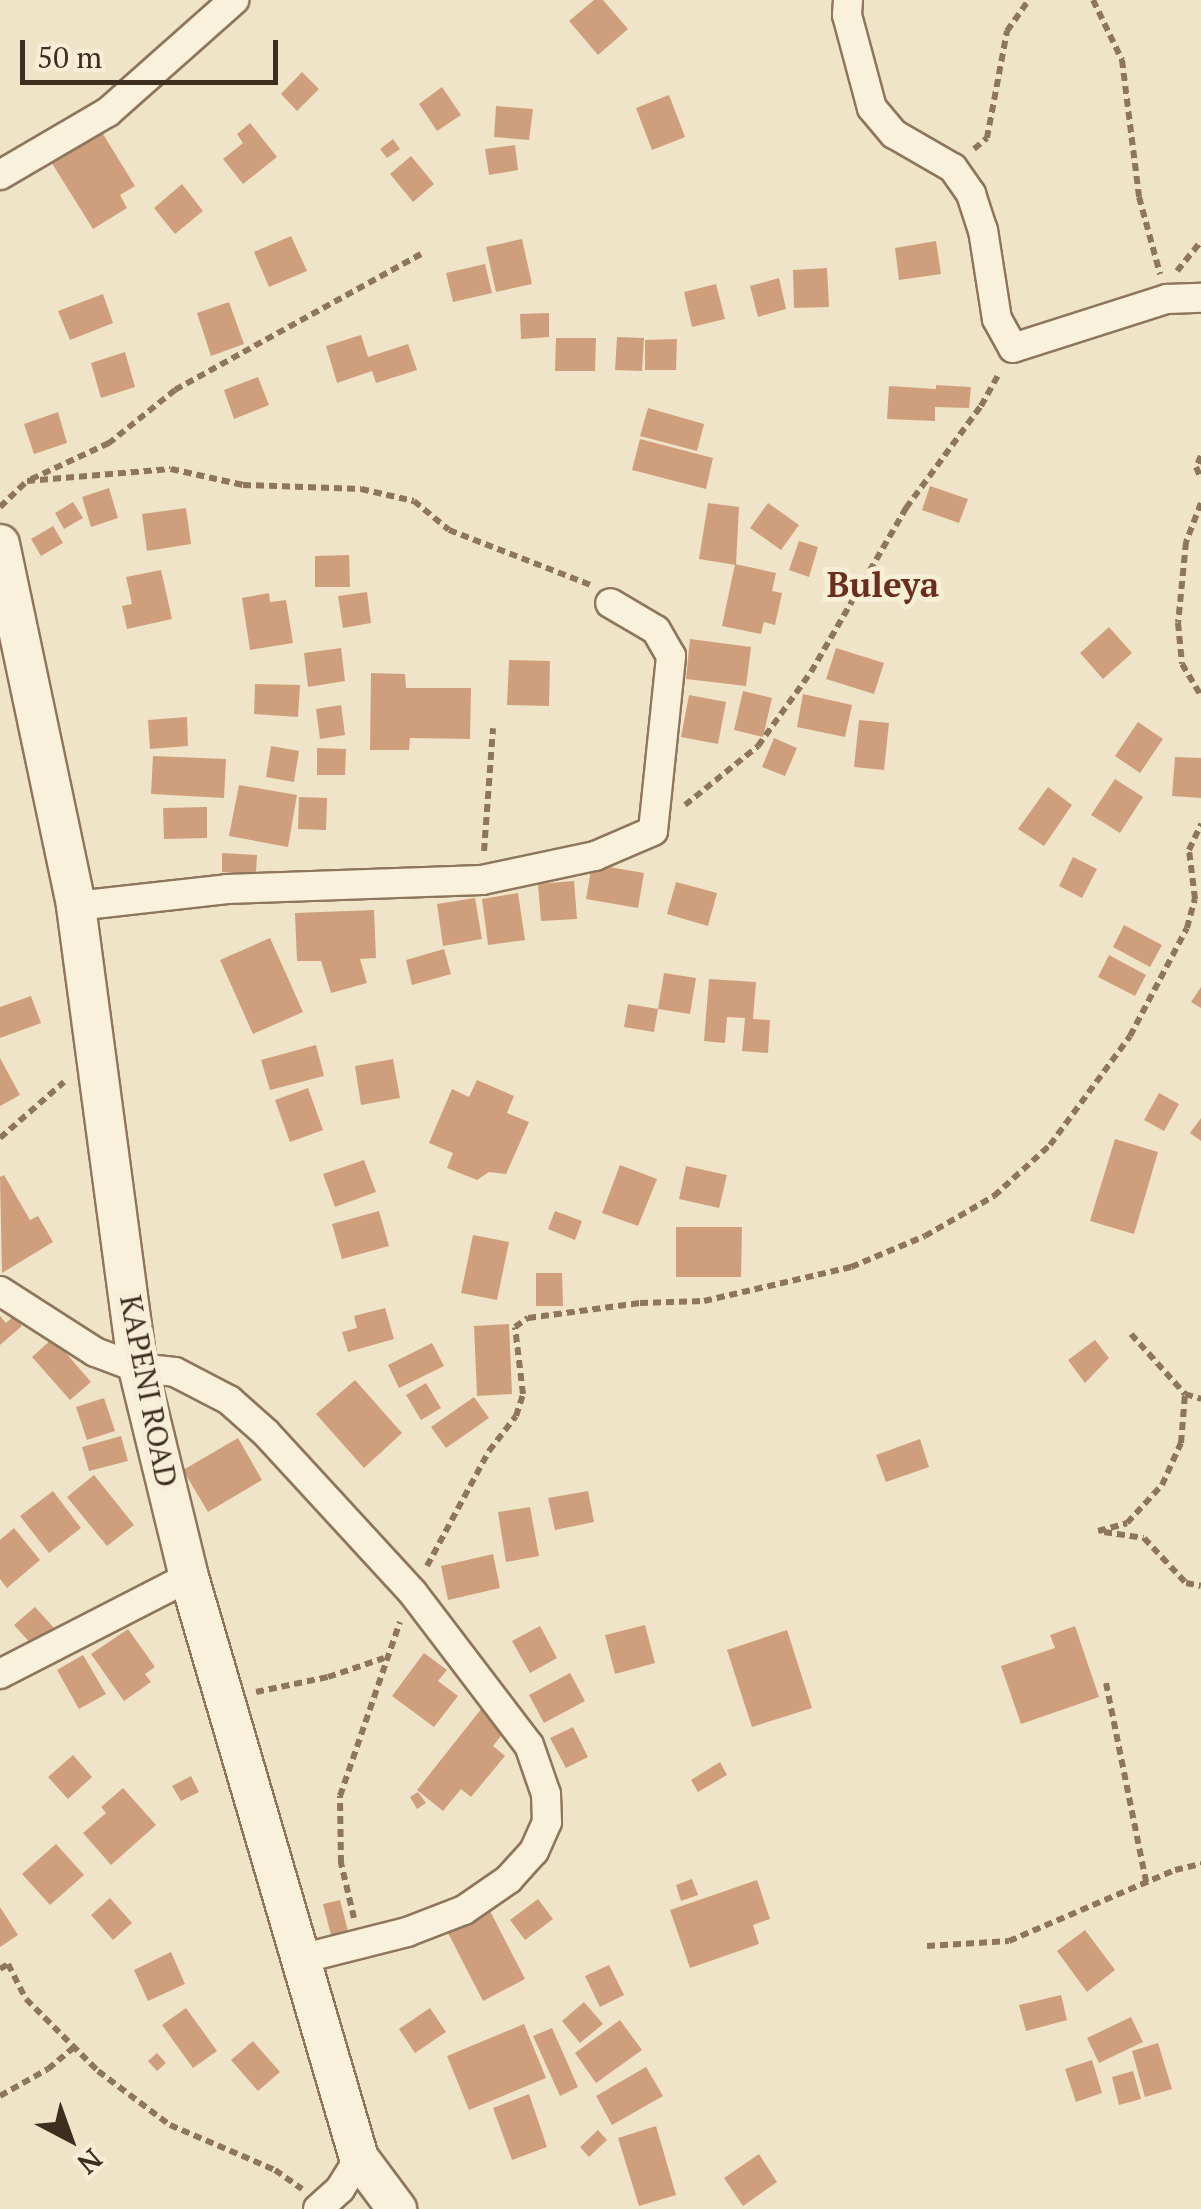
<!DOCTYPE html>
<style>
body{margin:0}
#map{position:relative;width:1201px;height:2209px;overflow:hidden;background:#f0e4c8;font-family:"PT Serif",serif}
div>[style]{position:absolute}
.building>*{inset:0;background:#cf9f7d}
.path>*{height:6px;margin-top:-3px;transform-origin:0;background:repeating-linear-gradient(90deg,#8d765c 0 8px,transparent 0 13px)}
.roads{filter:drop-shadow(2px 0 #8d765c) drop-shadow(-2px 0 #8d765c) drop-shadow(0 2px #8d765c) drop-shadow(0 -2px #8d765c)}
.street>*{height:28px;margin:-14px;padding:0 14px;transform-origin:14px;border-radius:14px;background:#faf1dc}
.secondary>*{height:38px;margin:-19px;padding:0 19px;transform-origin:19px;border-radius:19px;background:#faf1dc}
span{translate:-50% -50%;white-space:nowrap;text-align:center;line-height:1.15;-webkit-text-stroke:10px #f7eed8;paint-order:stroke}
.street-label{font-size:30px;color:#3d2e20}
.quarter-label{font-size:35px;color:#6b2e1e;font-weight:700}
.north{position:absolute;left:20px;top:2089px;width:100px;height:100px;-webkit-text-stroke:8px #f7eed8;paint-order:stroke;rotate:139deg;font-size:28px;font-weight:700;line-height:40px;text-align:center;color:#3d2e20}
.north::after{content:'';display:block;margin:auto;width:35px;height:45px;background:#3d2e20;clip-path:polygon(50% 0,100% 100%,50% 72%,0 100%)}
.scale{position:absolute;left:20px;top:40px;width:258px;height:45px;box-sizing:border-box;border:5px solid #3d2e20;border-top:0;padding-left:12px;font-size:30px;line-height:35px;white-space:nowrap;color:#3d2e20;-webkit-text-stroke:8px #f7eed8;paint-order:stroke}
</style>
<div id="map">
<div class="building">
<i style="clip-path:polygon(594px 0,603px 0,628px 29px,598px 55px,569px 21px)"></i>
<i style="clip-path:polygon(302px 72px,319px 89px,297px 111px,281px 94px)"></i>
<i style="clip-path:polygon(442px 87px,461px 115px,437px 131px,419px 104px)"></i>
<i style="clip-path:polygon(669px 95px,685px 137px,652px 150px,636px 108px)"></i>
<i style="clip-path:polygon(496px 106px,533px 109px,529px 140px,494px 137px)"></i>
<i style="clip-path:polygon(250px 123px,277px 157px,243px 184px,223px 159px,243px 143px,237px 134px)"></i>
<i style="clip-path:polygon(98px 126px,135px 186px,120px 195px,127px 208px,93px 229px,48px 157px)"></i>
<i style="clip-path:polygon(393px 139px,400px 149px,387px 158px,380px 149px)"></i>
<i style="clip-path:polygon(515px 145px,518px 170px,489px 175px,485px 149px)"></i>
<i style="clip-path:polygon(411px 156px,434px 184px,413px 202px,390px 174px)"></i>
<i style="clip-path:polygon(182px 184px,203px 211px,175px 234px,154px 208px)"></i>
<i style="clip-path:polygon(291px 236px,307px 271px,269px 287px,254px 252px)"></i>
<i style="clip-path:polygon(522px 239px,532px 284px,496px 292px,486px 247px)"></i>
<i style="clip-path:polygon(936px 241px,941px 274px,899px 280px,895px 248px)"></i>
<i style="clip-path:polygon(485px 264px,492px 293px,453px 302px,446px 273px)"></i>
<i style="clip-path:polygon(827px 268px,829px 307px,794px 308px,793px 270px)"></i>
<i style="clip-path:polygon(779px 278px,786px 309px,758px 317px,750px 286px)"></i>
<i style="clip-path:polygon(716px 284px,725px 319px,692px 327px,684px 292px)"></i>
<i style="clip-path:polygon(103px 294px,113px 323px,70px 340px,58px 311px)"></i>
<i style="clip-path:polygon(229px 302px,244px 344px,211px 356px,197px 313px)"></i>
<i style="clip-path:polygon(549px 313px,549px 337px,521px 339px,520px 314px)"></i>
<i style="clip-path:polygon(361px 335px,368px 357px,408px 344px,417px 370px,376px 383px,372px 371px,337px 383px,326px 346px)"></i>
<i style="clip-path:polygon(617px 337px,644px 338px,642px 371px,615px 370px)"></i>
<i style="clip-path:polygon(556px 338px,596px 338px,595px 371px,555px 371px)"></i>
<i style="clip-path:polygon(677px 339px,676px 370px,645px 370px,645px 340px)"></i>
<i style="clip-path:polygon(125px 352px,135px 387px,101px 398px,91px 363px)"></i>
<i style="clip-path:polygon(258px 377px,269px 405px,234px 419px,224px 390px)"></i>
<i style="clip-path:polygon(936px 385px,971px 387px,969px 408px,935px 407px,935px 421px,887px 419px,889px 386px,936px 389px)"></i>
<i style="clip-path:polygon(648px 408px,704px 424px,697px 451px,640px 436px)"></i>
<i style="clip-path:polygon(58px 412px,67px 443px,34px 454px,24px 424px)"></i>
<i style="clip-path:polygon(640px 439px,713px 458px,706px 489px,632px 470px)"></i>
<i style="clip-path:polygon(930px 486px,968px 499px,959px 523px,922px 510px)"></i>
<i style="clip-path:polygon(109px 488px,118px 518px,91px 527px,82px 497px)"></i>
<i style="clip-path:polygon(73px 502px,83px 518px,64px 529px,55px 513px)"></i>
<i style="clip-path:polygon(708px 503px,739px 507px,736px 565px,699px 559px)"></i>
<i style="clip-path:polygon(768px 503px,799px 525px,781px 550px,750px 528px)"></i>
<i style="clip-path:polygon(186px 508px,191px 544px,147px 551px,142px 514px)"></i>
<i style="clip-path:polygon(53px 526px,63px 543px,41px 556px,31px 539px)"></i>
<i style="clip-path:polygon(799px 541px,818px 547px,809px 577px,789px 570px)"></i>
<i style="clip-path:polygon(349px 555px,350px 587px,315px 587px,315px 556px)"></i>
<i style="clip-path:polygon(735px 564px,776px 573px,772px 591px,782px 593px,775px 625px,764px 622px,761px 634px,722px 626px)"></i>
<i style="clip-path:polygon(161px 570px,172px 619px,127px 629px,122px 606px,132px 604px,126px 577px)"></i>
<i style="clip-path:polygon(367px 592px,371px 623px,343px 628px,338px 596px)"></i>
<i style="clip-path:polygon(269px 593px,270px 602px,286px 600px,293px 643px,250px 650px,242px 598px)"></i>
<i style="clip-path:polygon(1109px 627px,1132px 653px,1103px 679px,1080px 653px)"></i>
<i style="clip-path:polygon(690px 639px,751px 647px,746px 686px,686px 679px)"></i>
<i style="clip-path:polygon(341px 648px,345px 681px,308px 687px,304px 653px)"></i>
<i style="clip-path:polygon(836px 648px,884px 663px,874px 694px,826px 679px)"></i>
<i style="clip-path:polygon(509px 660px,550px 661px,549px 706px,507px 705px)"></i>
<i style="clip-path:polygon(371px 673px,405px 674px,406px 688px,471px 688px,470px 739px,410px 738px,409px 750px,370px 750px)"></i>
<i style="clip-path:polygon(255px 684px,300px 685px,298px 717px,254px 714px)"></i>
<i style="clip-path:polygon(743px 691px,772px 698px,763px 737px,734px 730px)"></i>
<i style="clip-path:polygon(803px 694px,852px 705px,845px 737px,797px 727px)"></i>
<i style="clip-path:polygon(689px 695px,726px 702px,718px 744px,681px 737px)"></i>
<i style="clip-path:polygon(341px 705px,345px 735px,320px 739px,316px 709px)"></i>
<i style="clip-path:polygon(187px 717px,188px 746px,150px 749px,148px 720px)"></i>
<i style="clip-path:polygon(859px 720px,889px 723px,884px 770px,854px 767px)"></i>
<i style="clip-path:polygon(1138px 722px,1163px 739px,1140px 773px,1115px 756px)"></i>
<i style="clip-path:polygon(774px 738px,797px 748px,785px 776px,762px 767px)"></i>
<i style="clip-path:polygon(271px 746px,299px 751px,294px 782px,266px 777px)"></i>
<i style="clip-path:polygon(317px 748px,346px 749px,345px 775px,317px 775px)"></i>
<i style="clip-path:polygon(153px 756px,226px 759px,224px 798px,151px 794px)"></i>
<i style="clip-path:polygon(1175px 757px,1201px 758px,1201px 798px,1172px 796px)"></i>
<i style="clip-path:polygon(1115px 779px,1143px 797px,1120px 833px,1091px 815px)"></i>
<i style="clip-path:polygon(239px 785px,297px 795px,288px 847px,229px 836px)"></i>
<i style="clip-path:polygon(1048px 787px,1072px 805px,1044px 846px,1018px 829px)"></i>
<i style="clip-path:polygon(299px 797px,327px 798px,326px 830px,298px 829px)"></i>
<i style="clip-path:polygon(207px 807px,207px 838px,164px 839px,163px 808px)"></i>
<i style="clip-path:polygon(222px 853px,257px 855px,256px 874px,222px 872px)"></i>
<i style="clip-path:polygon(1073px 857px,1097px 869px,1082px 898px,1059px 886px)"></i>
<i style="clip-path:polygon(592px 864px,644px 873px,638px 908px,586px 899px)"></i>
<i style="clip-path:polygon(574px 881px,577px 919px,541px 921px,538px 884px)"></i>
<i style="clip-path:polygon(676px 882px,717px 893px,708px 926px,667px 914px)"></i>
<i style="clip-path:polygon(518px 893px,525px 940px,488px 945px,482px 899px)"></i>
<i style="clip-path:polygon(475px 898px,482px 939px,443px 946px,437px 904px)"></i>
<i style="clip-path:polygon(374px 910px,376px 958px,360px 959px,367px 983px,331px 993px,321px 961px,297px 961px,295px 913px)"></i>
<i style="clip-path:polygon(1124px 925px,1162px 945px,1150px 967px,1113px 947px)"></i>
<i style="clip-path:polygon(270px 938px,303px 1012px,253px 1034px,220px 960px)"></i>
<i style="clip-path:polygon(444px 949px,451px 974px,412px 985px,406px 960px)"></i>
<i style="clip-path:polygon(1109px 955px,1146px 975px,1135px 996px,1098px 977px)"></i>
<i style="clip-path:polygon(664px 973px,696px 978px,690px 1014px,658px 1009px)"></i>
<i style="clip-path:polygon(709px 979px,756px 982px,753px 1019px,770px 1020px,768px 1053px,742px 1051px,745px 1018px,727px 1017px,725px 1043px,704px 1041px)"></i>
<i style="clip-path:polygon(1201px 987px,1201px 1008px,1191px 1002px)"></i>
<i style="clip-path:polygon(31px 996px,41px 1023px,0 1038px,0 1007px)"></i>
<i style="clip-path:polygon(628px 1004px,658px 1009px,654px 1032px,624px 1027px)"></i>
<i style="clip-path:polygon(316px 1045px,324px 1076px,270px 1090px,261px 1060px)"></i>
<i style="clip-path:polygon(0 1058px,20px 1095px,0 1106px)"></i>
<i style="clip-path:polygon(393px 1059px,400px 1098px,361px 1105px,355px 1066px)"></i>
<i style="clip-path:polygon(477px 1080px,514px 1096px,507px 1113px,529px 1122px,506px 1174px,489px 1172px,477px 1180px,447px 1168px,453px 1153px,429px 1143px,452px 1089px,469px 1097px)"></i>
<i style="clip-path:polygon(308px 1088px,323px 1130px,290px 1142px,275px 1100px)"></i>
<i style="clip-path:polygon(1159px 1093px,1179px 1104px,1164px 1131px,1144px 1120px)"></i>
<i style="clip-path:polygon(1201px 1118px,1201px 1141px,1190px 1133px)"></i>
<i style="clip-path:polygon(1115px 1139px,1158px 1152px,1134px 1234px,1090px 1221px)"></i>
<i style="clip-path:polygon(364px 1160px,376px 1192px,335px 1207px,323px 1174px)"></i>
<i style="clip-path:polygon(620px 1165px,657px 1179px,638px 1226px,602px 1213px)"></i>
<i style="clip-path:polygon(686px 1166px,727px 1175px,719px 1208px,679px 1199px)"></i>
<i style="clip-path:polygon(4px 1175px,30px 1220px,38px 1216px,53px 1242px,2px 1273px,0 1177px)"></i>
<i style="clip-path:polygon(379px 1211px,389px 1246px,342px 1259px,332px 1224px)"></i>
<i style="clip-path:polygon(555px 1211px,582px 1221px,575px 1240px,548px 1229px)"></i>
<i style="clip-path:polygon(676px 1227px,742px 1227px,741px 1277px,676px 1277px)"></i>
<i style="clip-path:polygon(473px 1235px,509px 1242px,497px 1300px,461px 1293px)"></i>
<i style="clip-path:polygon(536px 1273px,562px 1273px,563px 1306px,536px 1306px)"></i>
<i style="clip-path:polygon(385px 1308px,394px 1339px,348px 1352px,342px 1332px,357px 1328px,354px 1316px)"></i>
<i style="clip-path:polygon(0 1316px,6px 1323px,14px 1316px,22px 1326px,0 1345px)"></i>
<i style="clip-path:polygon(509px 1324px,512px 1394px,477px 1396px,474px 1326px)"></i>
<i style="clip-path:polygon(53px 1338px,91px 1382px,70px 1400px,32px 1357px)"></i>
<i style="clip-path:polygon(1095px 1340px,1109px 1358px,1085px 1383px,1068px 1360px)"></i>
<i style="clip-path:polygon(432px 1343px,444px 1366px,399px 1388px,388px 1365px)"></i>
<i style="clip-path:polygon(355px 1380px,402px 1433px,364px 1468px,316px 1414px)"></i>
<i style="clip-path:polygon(426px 1383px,441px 1408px,421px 1420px,406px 1395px)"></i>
<i style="clip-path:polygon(474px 1397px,489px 1418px,446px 1448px,431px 1427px)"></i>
<i style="clip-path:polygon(104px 1398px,115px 1431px,87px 1440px,76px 1407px)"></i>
<i style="clip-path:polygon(121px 1436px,128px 1461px,89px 1471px,82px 1447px)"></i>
<i style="clip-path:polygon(238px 1438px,262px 1480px,208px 1512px,183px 1470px)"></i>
<i style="clip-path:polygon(920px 1439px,929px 1467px,886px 1482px,876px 1455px)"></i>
<i style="clip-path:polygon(94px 1475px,134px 1525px,107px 1546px,67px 1497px)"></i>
<i style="clip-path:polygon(53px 1491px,81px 1528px,49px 1553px,20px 1516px)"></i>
<i style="clip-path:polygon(588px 1491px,594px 1522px,555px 1530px,548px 1498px)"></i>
<i style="clip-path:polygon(530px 1507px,539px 1556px,506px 1562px,498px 1512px)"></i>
<i style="clip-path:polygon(14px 1528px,40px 1560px,7px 1588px,0 1579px,0 1540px)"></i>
<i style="clip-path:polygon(493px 1554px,500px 1588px,448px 1600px,441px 1566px)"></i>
<i style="clip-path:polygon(35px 1607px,55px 1629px,34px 1647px,14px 1625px)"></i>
<i style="clip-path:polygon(645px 1625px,655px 1663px,615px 1674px,605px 1635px)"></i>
<i style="clip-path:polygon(540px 1626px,557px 1658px,530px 1673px,512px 1641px)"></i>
<i style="clip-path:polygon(1075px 1626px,1099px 1697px,1021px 1724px,1001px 1666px,1055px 1648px,1050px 1635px)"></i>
<i style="clip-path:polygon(128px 1629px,155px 1667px,145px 1674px,151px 1682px,124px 1701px,91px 1654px)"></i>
<i style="clip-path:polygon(787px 1630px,812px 1708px,752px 1727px,727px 1650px)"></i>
<i style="clip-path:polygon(424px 1653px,447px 1670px,438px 1681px,458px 1696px,434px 1727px,392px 1696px)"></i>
<i style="clip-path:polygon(83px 1655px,106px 1694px,79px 1709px,57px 1670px)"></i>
<i style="clip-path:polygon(570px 1673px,585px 1701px,544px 1723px,529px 1695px)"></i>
<i style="clip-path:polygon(482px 1708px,507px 1728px,493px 1746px,505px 1756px,471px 1797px,461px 1789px,443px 1811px,417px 1790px)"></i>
<i style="clip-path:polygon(573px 1727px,588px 1757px,566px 1768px,550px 1738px)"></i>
<i style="clip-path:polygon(73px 1755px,92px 1777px,68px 1799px,48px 1777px)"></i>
<i style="clip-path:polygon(720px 1762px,727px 1775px,698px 1792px,691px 1780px)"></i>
<i style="clip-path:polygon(191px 1776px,199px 1792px,181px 1801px,172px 1786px)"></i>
<i style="clip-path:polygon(123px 1788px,156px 1825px,111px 1865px,83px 1833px,106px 1813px,101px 1807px)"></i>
<i style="clip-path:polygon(418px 1792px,426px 1803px,417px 1809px,410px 1797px)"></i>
<i style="clip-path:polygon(56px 1844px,84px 1875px,50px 1905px,22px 1874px)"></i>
<i style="clip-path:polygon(692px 1879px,698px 1895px,681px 1901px,676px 1885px)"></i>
<i style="clip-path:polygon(757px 1880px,770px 1919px,753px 1925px,759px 1944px,690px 1968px,670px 1910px)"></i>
<i style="clip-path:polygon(110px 1898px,132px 1923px,113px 1940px,91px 1915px)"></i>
<i style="clip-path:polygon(538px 1899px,553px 1919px,525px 1940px,510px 1920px)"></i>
<i style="clip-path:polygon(340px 1900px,348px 1931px,331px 1935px,323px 1904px)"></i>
<i style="clip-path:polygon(0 1907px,18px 1935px,0 1947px)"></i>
<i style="clip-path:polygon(490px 1911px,525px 1979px,483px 2001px,448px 1933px)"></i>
<i style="clip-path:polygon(1085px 1930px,1115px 1970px,1087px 1992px,1057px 1951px)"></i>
<i style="clip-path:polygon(171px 1952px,185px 1984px,148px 2001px,134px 1970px)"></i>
<i style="clip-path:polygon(609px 1965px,624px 1995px,600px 2007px,585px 1976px)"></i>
<i style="clip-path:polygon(1061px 1995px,1067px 2020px,1026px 2031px,1019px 2005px)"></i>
<i style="clip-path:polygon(584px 2002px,603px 2024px,580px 2043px,562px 2021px)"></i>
<i style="clip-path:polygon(186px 2008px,217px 2051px,193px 2068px,162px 2025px)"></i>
<i style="clip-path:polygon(430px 2008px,446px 2032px,415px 2053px,399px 2029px)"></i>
<i style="clip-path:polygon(1131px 2017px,1143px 2042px,1099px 2063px,1087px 2038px)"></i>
<i style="clip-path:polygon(620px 2020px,642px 2050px,596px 2083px,575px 2053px)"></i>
<i style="clip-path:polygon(524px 2024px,546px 2078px,469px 2110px,447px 2056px)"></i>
<i style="clip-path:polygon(552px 2028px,578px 2087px,560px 2096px,533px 2036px)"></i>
<i style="clip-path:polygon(253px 2041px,280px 2072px,258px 2091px,231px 2060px)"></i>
<i style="clip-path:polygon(1158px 2043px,1172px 2089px,1145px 2097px,1132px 2051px)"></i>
<i style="clip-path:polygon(157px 2053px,166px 2063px,157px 2071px,148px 2061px)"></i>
<i style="clip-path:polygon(1092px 2060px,1102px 2093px,1076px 2102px,1065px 2069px)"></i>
<i style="clip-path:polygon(646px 2067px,663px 2096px,612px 2125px,596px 2096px)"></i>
<i style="clip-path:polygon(1133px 2071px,1141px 2099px,1119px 2105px,1112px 2077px)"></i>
<i style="clip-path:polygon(529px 2094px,547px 2147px,512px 2160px,493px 2108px)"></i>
<i style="clip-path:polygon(656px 2126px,676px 2195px,639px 2206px,618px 2138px)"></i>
<i style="clip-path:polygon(598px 2130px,607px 2140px,589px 2157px,580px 2147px)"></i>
<i style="clip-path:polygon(759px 2154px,777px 2182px,743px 2206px,724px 2178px)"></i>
</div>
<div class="path">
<i style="left:1093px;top:0;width:67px;rotate:64.2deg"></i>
<i style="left:1122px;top:60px;width:138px;rotate:82.9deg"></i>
<i style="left:1139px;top:197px;width:80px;rotate:74.7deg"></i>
<i style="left:974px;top:149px;width:17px;rotate:-40deg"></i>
<i style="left:987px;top:138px;width:109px;rotate:-79.4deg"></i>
<i style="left:1007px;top:31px;width:38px;rotate:-55deg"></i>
<i style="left:421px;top:254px;width:281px;rotate:151.1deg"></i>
<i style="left:175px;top:390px;width:85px;rotate:141.2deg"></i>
<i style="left:109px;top:443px;width:90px;rotate:155.1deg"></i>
<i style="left:27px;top:481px;width:144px;rotate:-4.8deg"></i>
<i style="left:171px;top:469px;width:74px;rotate:12.5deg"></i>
<i style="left:243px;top:485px;width:118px;rotate:1.9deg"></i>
<i style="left:361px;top:489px;width:54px;rotate:12.8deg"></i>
<i style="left:414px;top:501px;width:45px;rotate:39.6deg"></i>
<i style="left:449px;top:530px;width:152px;rotate:21.2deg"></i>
<i style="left:1177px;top:271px;width:38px;rotate:-51deg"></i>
<i style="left:1201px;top:456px;width:12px;rotate:114deg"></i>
<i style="left:1196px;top:467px;width:12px;rotate:66deg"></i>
<i style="left:1201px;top:503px;width:42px;rotate:111deg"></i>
<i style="left:1186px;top:542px;width:81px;rotate:95.6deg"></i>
<i style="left:1178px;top:623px;width:41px;rotate:84.4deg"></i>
<i style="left:1182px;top:664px;width:37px;rotate:59deg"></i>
<i style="left:0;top:507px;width:37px;rotate:-44deg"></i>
<i style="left:685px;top:805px;width:94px;rotate:-38.9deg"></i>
<i style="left:758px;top:746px;width:91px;rotate:-54.4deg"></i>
<i style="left:811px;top:672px;width:190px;rotate:-59.9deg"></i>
<i style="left:906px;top:508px;width:127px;rotate:-53.7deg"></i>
<i style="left:981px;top:406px;width:37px;rotate:-61deg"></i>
<i style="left:484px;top:851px;width:123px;rotate:-85.8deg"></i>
<i style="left:0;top:1138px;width:85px;rotate:-41.2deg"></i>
<i style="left:1131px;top:1334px;width:81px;rotate:48deg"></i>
<i style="left:1185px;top:1394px;width:17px;rotate:17deg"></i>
<i style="left:1098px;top:1531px;width:30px;rotate:-15deg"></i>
<i style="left:1127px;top:1523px;width:52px;rotate:-47.4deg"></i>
<i style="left:1162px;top:1485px;width:46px;rotate:-65.7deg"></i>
<i style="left:1181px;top:1443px;width:49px;rotate:-85.3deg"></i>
<i style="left:1104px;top:1532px;width:40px;rotate:8.5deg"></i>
<i style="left:1144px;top:1538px;width:62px;rotate:47deg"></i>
<i style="left:1186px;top:1583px;width:15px;rotate:11deg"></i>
<i style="left:427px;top:1566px;width:131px;rotate:-61.7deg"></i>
<i style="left:489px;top:1451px;width:44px;rotate:-52.4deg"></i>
<i style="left:516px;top:1416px;width:23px;rotate:-72deg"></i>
<i style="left:523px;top:1394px;width:67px;rotate:-96.8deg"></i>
<i style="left:515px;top:1327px;width:16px;rotate:-35deg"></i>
<i style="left:528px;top:1318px;width:113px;rotate:-7.6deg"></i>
<i style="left:640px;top:1303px;width:64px;rotate:-1.8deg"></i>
<i style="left:704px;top:1301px;width:151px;rotate:-13deg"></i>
<i style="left:851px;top:1267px;width:80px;rotate:-22.7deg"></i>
<i style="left:925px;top:1236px;width:80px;rotate:-30.1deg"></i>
<i style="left:994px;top:1196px;width:76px;rotate:-42.3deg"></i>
<i style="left:1050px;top:1145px;width:135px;rotate:-53.7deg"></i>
<i style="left:1130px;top:1036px;width:122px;rotate:-62.2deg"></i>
<i style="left:1187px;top:928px;width:30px;rotate:-75deg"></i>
<i style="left:1195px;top:899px;width:49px;rotate:-97deg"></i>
<i style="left:1189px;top:850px;width:29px;rotate:-65deg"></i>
<i style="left:1106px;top:1683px;width:203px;rotate:78.6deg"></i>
<i style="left:256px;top:1692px;width:74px;rotate:-11.8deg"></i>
<i style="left:328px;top:1677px;width:59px;rotate:-18.7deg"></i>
<i style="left:354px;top:1918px;width:57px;rotate:-103.3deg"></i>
<i style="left:341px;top:1863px;width:67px;rotate:-90.9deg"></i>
<i style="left:340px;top:1796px;width:184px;rotate:-71deg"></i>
<i style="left:927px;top:1946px;width:82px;rotate:-3.5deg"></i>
<i style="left:1009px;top:1941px;width:181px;rotate:-23.2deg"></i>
<i style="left:1175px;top:1870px;width:27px;rotate:-13deg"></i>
<i style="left:0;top:1969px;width:9px;rotate:-32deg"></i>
<i style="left:8px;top:1964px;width:39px;rotate:63deg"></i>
<i style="left:26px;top:1999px;width:102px;rotate:45deg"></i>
<i style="left:98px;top:2071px;width:90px;rotate:36.9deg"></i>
<i style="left:170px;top:2125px;width:114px;rotate:23.2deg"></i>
<i style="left:275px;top:2170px;width:33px;rotate:35deg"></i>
<i style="left:0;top:2096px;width:55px;rotate:-29.4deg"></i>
<i style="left:48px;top:2069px;width:34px;rotate:-40deg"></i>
</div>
<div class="roads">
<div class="street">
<i style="left:848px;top:0;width:15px;rotate:94deg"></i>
<i style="left:847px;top:15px;width:96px;rotate:75deg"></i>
<i style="left:872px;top:108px;width:34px;rotate:50deg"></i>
<i style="left:894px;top:134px;width:68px;rotate:30deg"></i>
<i style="left:953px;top:168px;width:32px;rotate:55deg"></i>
<i style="left:971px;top:194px;width:38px;rotate:72deg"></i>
<i style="left:983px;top:230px;width:90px;rotate:81.1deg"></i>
<i style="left:997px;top:319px;width:33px;rotate:61deg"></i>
<i style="left:1013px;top:348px;width:162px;rotate:-17.7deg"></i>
<i style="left:1167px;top:299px;width:34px;rotate:-2deg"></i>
<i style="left:0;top:175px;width:125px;rotate:-30.3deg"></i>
<i style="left:108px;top:112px;width:169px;rotate:-41.6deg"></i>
<i style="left:76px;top:906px;width:152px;rotate:-6.4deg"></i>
<i style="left:227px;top:889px;width:255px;rotate:-2deg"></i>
<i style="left:482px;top:880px;width:116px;rotate:-12deg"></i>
<i style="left:595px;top:856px;width:63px;rotate:-23.3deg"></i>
<i style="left:653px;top:831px;width:176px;rotate:-84.1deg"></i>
<i style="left:671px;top:656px;width:30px;rotate:-120deg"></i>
<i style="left:656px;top:630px;width:53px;rotate:-149.6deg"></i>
<i style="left:0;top:1291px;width:113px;rotate:32.7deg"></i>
<i style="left:95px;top:1352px;width:46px;rotate:20.4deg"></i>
<i style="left:138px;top:1368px;width:37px;rotate:6deg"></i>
<i style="left:175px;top:1372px;width:61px;rotate:27.4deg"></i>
<i style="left:229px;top:1400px;width:50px;rotate:41.7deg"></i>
<i style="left:266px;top:1433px;width:217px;rotate:47.4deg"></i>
<i style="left:413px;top:1593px;width:191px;rotate:52.7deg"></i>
<i style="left:529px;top:1745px;width:52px;rotate:70.9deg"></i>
<i style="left:546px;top:1794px;width:28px;rotate:88deg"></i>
<i style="left:547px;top:1822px;width:32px;rotate:114deg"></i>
<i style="left:534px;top:1851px;width:38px;rotate:132deg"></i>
<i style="left:509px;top:1879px;width:55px;rotate:145.4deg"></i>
<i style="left:464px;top:1910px;width:61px;rotate:158.9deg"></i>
<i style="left:407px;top:1932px;width:110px;rotate:165.8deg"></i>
<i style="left:0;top:1674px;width:212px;rotate:-27.2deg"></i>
<i style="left:318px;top:2209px;width:30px;rotate:-42deg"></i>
<i style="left:340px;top:2189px;width:36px;rotate:-58deg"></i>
</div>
<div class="secondary">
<i style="left:0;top:544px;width:370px;rotate:78.1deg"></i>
<i style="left:76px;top:906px;width:466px;rotate:82.4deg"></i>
<i style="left:138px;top:1368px;width:215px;rotate:76.3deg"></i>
<i style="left:189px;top:1577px;width:605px;rotate:73.69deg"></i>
<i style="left:359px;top:2158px;width:64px;rotate:53.3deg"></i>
</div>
</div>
<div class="street-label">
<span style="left:149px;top:1391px;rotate:79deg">KAPENI ROAD</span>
</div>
<div class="quarter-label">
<span style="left:883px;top:584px">Buleya</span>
</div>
<div class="north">N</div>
<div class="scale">50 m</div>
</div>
